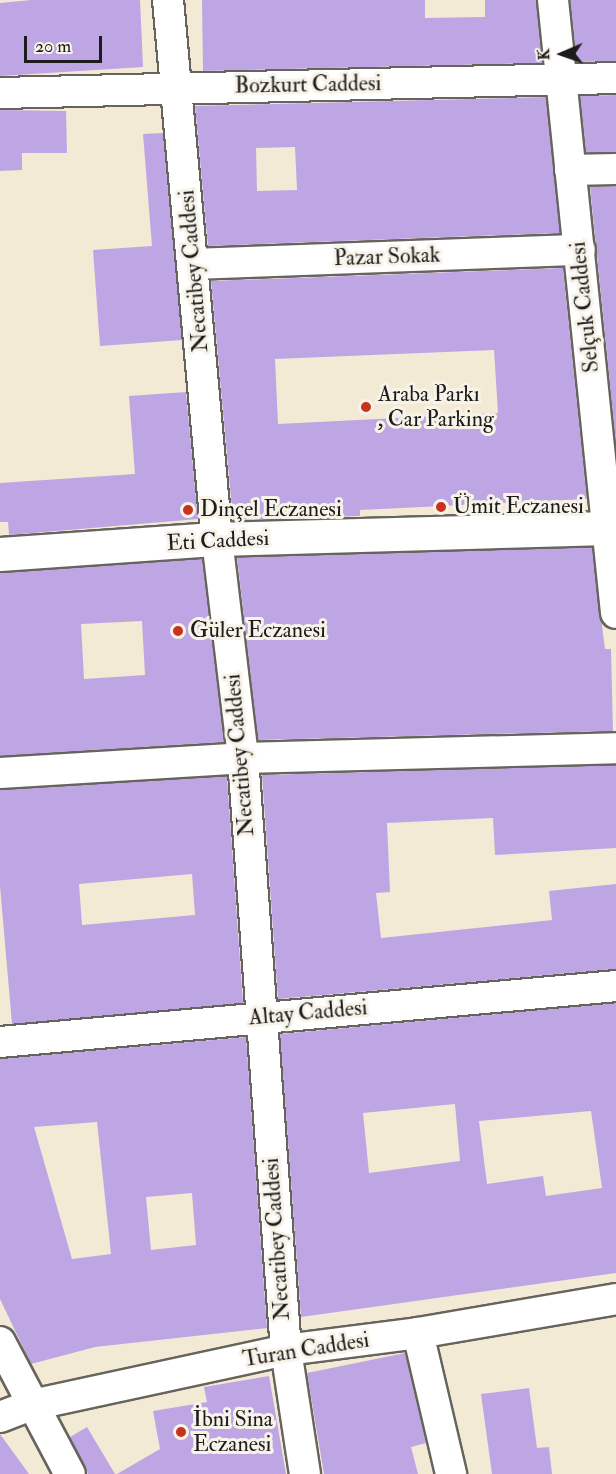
<!DOCTYPE html>
<meta charset="utf-8">
<style>
body{margin:0}
#map{position:relative;width:616px;height:1474px;overflow:hidden;background:#f2ead5;font-family:"IM FELL Double Pica",serif}
div>[style]{position:absolute}
.building>*{inset:0;background:#bea6e4}
.roads{filter:drop-shadow(2px 0 #67645d) drop-shadow(-2px 0 #67645d) drop-shadow(0 2px #67645d) drop-shadow(0 -2px #67645d)}
.minor>*{height:30px;margin:-15px;padding:0 15px;transform-origin:15px;border-radius:15px;background:#fff}
.tertiary>*{height:33px;margin:-16.5px;padding:0 16.5px;transform-origin:16.5px;border-radius:16.5px;background:#fff}
.dots>*{width:16px;height:16px;translate:-50% -50%;box-sizing:border-box;border:3px solid #f7f3e8;border-radius:50%}
span{translate:-50% -50%;white-space:nowrap;text-align:center;line-height:1.15;-webkit-text-stroke:6px #f7f3e8;paint-order:stroke}
.street-label{font-size:22px;color:#1c1c1c}
.poi-label{font-size:22px;color:#1c1c1c}
.left{translate:0 -50%;text-align:left}
.north{position:absolute;left:532px;top:24px;width:60px;height:60px;-webkit-text-stroke:4px #f7f3e8;paint-order:stroke;rotate:268deg;font-size:16px;font-weight:700;line-height:24px;text-align:center;color:#1c1c1c}
.north::after{content:'';display:block;margin:auto;width:21px;height:27px;background:#1c1c1c;clip-path:polygon(50% 0,100% 100%,50% 72%,0 100%)}
.scale{position:absolute;left:24px;top:36px;width:78px;height:27px;box-sizing:border-box;border:3px solid #1c1c1c;border-top:0;padding-left:8px;font-size:18px;line-height:21px;white-space:nowrap;color:#1c1c1c;-webkit-text-stroke:4px #f7f3e8;paint-order:stroke}
</style>
<div id="map">
<div class="building">
<i style="clip-path:polygon(31px 0,140px 0,143px 67px,0 76px,0 3px)"></i>
<i style="clip-path:polygon(202px 0,425px 0,425px 18px,485px 17px,485px 0,536px 0,542px 63px,203px 71px)"></i>
<i style="clip-path:polygon(570px 0,616px 0,616px 61px,577px 62px)"></i>
<i style="clip-path:polygon(616px 95px,616px 152px,586px 152px,580px 96px)"></i>
<i style="clip-path:polygon(evenodd,546px 97px,560px 233px,208px 246px,195px 106px,546px 97px,295px 147px,297px 190px,257px 191px,256px 148px,295px 147px)"></i>
<i style="clip-path:polygon(0 110px,66px 111px,67px 153px,22px 153px,22px 170px,0 171px)"></i>
<i style="clip-path:polygon(163px 133px,182px 340px,100px 346px,93px 250px,152px 246px,143px 134px)"></i>
<i style="clip-path:polygon(616px 186px,616px 444px,590px 187px)"></i>
<i style="clip-path:polygon(evenodd,563px 268px,587px 499px,360px 510px,360px 516px,233px 520px,211px 281px,563px 268px,494px 350px,498px 413px,278px 424px,275px 359px,494px 350px)"></i>
<i style="clip-path:polygon(186px 392px,198px 519px,9px 535px,8px 522px,0 522px,0 483px,135px 474px,129px 396px)"></i>
<i style="clip-path:polygon(592px 547px,605px 649px,611px 649px,613px 731px,258px 740px,237px 557px)"></i>
<i style="clip-path:polygon(evenodd,202px 559px,224px 742px,0 756px,0 573px,202px 559px,142px 621px,145px 675px,84px 679px,81px 624px,142px 621px)"></i>
<i style="clip-path:polygon(616px 765px,616px 848px,495px 855px,493px 818px,387px 823px,390px 892px,376px 893px,381px 938px,552px 920px,549px 891px,616px 884px,616px 969px,278px 999px,262px 775px)"></i>
<i style="clip-path:polygon(evenodd,227px 776px,243px 1003px,12px 1024px,0 886px,0 790px,227px 776px,192px 874px,195px 915px,82px 925px,79px 884px,192px 874px)"></i>
<i style="clip-path:polygon(evenodd,616px 1003px,616px 1273px,301px 1317px,280px 1034px,616px 1003px,455px 1104px,460px 1161px,369px 1173px,363px 1113px,455px 1104px,616px 1003px,591px 1111px,602px 1188px,546px 1196px,543px 1176px,487px 1184px,479px 1121px,591px 1111px)"></i>
<i style="clip-path:polygon(evenodd,246px 1037px,267px 1328px,95px 1347px,31px 1364px,0 1299px,0 1059px,246px 1037px,97px 1122px,111px 1254px,72px 1259px,34px 1127px,97px 1122px,246px 1037px,192px 1193px,196px 1245px,151px 1250px,146px 1197px,192px 1193px)"></i>
<i style="clip-path:polygon(405px 1353px,426px 1443px,411px 1447px,418px 1474px,324px 1474px,307px 1373px)"></i>
<i style="clip-path:polygon(269px 1376px,286px 1474px,117px 1474px,160px 1449px,153px 1411px,207px 1402px,204px 1387px)"></i>
<i style="clip-path:polygon(529px 1388px,537px 1448px,549px 1447px,552px 1474px,492px 1474px,481px 1394px)"></i>
<i style="clip-path:polygon(87px 1427px,115px 1474px,88px 1474px,70px 1437px)"></i>
<i style="clip-path:polygon(0 1434px,29px 1474px,0 1474px)"></i>
</div>
<div class="roads">
<div class="minor">
<i style="left:168px;top:0;width:541px;rotate:84.81deg"></i>
<i style="left:217px;top:539px;width:221px;rotate:83.2deg"></i>
<i style="left:243px;top:758px;width:594px;rotate:85.85deg"></i>
<i style="left:286px;top:1350px;width:125px;rotate:81.3deg"></i>
<i style="left:553px;top:0;width:616px;rotate:84.13deg"></i>
<i style="left:0;top:93px;width:616px;rotate:-1.39deg"></i>
<i style="left:570px;top:170px;width:46px;rotate:-1.2deg"></i>
<i style="left:194px;top:264px;width:386px;rotate:-2.1deg"></i>
<i style="left:0;top:773px;width:243px;rotate:-3.5deg"></i>
<i style="left:243px;top:758px;width:373px;rotate:-1.5deg"></i>
<i style="left:0;top:1042px;width:619px;rotate:-5.19deg"></i>
<i style="left:418px;top:1333px;width:145px;rotate:76.8deg"></i>
<i style="left:0;top:1342px;width:149px;rotate:62.1deg"></i>
<i style="left:0;top:1417px;width:34px;rotate:-21deg"></i>
<i style="left:32px;top:1405px;width:260px;rotate:-12.2deg"></i>
<i style="left:286px;top:1350px;width:133px;rotate:-7.3deg"></i>
<i style="left:418px;top:1333px;width:201px;rotate:-9.7deg"></i>
</div>
<div class="tertiary">
<i style="left:0;top:554px;width:218px;rotate:-4deg"></i>
<i style="left:217px;top:539px;width:399px;rotate:-1.6deg"></i>
</div>
</div>
<div class="dots">
<i style="left:366px;top:407px;background:#c8321e"></i>
<i style="left:441px;top:507px;background:#c8321e"></i>
<i style="left:188px;top:510px;background:#c8321e"></i>
<i style="left:178px;top:631px;background:#c8321e"></i>
<i style="left:181px;top:1432px;background:#c8321e"></i>
</div>
<div class="street-label">
<span style="left:308px;top:85px;rotate:-1deg">Bozkurt Caddesi</span>
<span style="left:387px;top:257px;rotate:-2deg">Pazar Sokak</span>
<span style="left:194px;top:271px;rotate:-95deg">Necatibey Caddesi</span>
<span style="left:585px;top:307px;rotate:-96deg">Selçuk Caddesi</span>
<span style="left:218px;top:541px;rotate:-3deg">Eti Caddesi</span>
<span style="left:240px;top:755px;rotate:-95deg">Necatibey Caddesi</span>
<span style="left:308px;top:1013px;rotate:-5deg">Altay Caddesi</span>
<span style="left:277px;top:1239px;rotate:-94deg">Necatibey Caddesi</span>
<span style="left:306px;top:1350px;rotate:-9deg">Turan Caddesi</span>
</div>
<div class="poi-label">
<span class="left" style="left:378px;top:407px">Araba Parkı<br>, Car Parking</span>
<span class="left" style="left:453px;top:507px">Ümit Eczanesi</span>
<span class="left" style="left:200px;top:510px">Dinçel Eczanesi</span>
<span class="left" style="left:190px;top:631px">Güler Eczanesi</span>
<span class="left" style="left:193px;top:1432px">İbni Sina<br>Eczanesi</span>
</div>
<div class="north">K</div>
<div class="scale">20 m</div>
</div>
